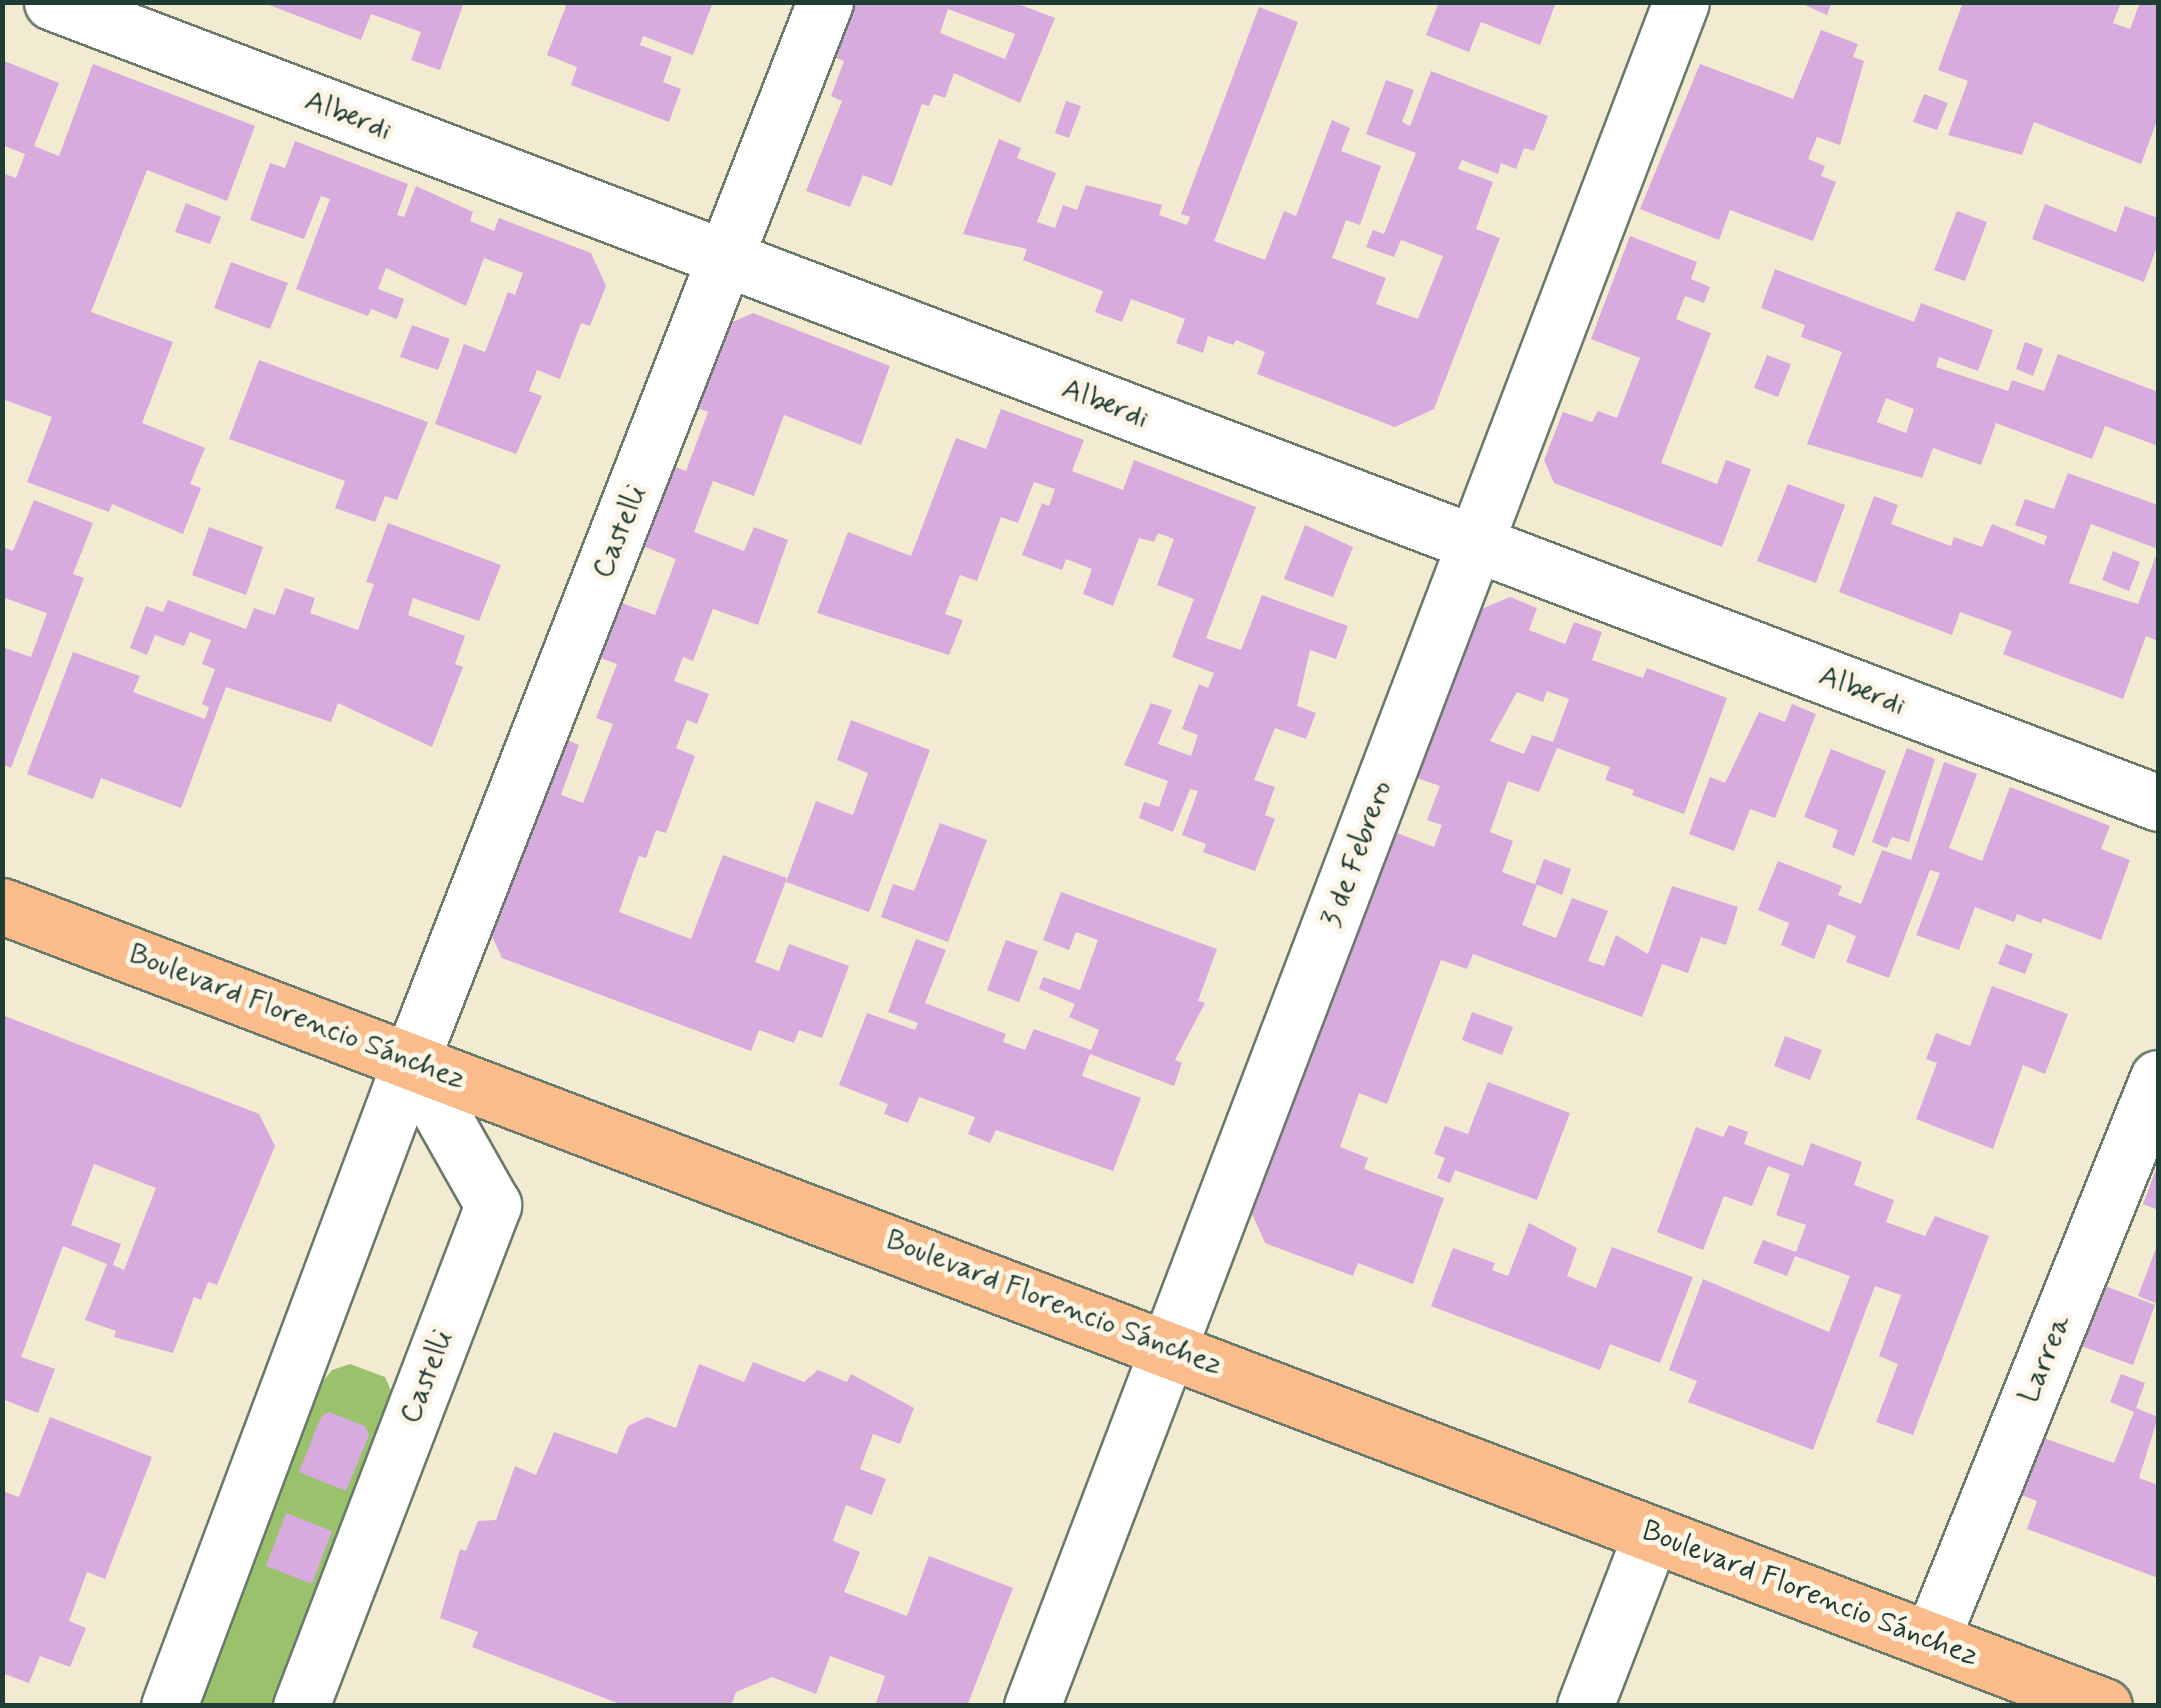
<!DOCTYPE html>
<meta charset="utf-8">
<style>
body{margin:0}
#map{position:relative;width:2161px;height:1708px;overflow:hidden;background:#f3ebd1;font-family:Mynerve,sans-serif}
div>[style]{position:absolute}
.green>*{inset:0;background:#9ac26d}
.building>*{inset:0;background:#d7abdd}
.roads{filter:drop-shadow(2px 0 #697a6b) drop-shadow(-2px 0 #697a6b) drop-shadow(0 2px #697a6b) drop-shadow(0 -2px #697a6b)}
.minor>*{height:55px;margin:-27.5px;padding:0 27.5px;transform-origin:27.5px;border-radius:27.5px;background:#fff}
.major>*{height:55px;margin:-27.5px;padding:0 27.5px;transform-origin:27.5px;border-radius:27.5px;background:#f9bc8a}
span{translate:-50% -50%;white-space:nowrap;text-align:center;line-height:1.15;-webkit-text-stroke:10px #fcf5e5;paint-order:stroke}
.street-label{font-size:30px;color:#1f3d34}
.frame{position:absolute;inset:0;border:5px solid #1f3d34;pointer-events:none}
</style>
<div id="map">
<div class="green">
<i style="clip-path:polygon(350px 1364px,385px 1377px,392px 1393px,279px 1705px,198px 1706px,320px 1385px,332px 1370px)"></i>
</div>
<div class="building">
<i style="clip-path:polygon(261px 2px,464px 2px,440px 70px,411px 60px,421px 32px,371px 14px,361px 40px)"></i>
<i style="clip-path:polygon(557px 2px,713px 2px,693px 55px,643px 36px,640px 45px,672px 57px,663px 82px,681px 89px,669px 122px,571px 85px,577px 67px,547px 55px,566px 6px)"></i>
<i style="clip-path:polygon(evenodd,843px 2px,1013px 2px,1055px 18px,1020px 103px,954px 73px,945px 98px,934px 94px,929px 106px,922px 104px,892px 186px,863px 175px,850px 207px,806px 191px,842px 101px,831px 96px,844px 61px,824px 53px,843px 2px,948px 9px,1015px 34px,1005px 59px,940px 33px,948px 9px)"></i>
<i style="clip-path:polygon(1439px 2px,1556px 2px,1540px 45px,1481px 22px,1469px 52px,1426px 35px)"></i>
<i style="clip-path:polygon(1798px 2px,1832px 2px,1827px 15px)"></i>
<i style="clip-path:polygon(1963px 2px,2121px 2px,2113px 23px,2130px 29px,2140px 2px,2158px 2px,2158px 118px,2141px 164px,2034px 122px,2022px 155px,1948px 135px,1968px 81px,1938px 70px)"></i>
<i style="clip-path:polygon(1259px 7px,1298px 22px,1214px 241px,1265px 260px,1284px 211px,1296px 216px,1332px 120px,1350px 128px,1341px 151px,1381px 166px,1360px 225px,1346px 220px,1332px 258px,1386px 278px,1376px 304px,1418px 319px,1443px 256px,1401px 240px,1394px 257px,1366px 247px,1373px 230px,1384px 234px,1416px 153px,1366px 134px,1386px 80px,1414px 90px,1402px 122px,1410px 126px,1431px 71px,1548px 116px,1534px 151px,1524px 148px,1516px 169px,1501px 163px,1498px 174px,1462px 160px,1458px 169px,1493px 182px,1476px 229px,1500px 238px,1434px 409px,1395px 427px,1257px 374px,1265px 352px,1236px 340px,1233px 345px,1208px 336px,1203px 353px,1176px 343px,1185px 319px,1131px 299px,1122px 322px,1095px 312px,1103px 291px,1023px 260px,1027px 249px,963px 234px,999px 139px,1021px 148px,1017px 158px,1056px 173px,1037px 222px,1055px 228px,1063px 205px,1077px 210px,1086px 185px,1162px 205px,1159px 215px,1187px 225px,1190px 217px,1181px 214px)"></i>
<i style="clip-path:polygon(1821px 30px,1858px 44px,1853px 57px,1864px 61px,1840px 145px,1817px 137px,1808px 159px,1825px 166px,1821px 176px,1836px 182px,1813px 241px,1730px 210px,1719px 240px,1640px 209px,1700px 64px,1793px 99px)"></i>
<i style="clip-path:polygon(2px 60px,59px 83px,34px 146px,59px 156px,93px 64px,255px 126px,227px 201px,147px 170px,91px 312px,173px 342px,142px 423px,205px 448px,190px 484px,201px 488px,183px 534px,112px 504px,109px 512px,27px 482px,52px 417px,2px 399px,2px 173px,16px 178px,25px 154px,2px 145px)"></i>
<i style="clip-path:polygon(1924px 94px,1948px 103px,1937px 130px,1913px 122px)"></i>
<i style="clip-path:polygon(1066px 101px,1081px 106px,1069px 138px,1055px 133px)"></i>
<i style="clip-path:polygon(295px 141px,408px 184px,397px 215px,404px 217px,416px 186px,473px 212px,470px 221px,494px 231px,499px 218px,591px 253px,606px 286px,590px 326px,581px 323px,560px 379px,537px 370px,529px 391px,542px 396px,516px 454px,435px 424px,464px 344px,485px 352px,508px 292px,515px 295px,523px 273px,484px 258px,466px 306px,386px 268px,378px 289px,404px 299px,397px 319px,371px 309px,368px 316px,296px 289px,330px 199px,321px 196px,304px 239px,250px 220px,270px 163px,285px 168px)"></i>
<i style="clip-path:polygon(186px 203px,221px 217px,210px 244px,175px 232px)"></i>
<i style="clip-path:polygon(2045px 204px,2116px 232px,2125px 206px,2158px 218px,2158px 244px,2144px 282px,2032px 239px)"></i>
<i style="clip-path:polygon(1957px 211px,1987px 222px,1965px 281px,1934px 270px)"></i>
<i style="clip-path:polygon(1630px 236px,1697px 262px,1691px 279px,1710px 287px,1704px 303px,1685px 296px,1676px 319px,1711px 333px,1661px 463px,1717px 484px,1726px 460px,1751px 469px,1722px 547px,1554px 483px,1544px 460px,1563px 412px,1592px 422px,1598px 411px,1617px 418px,1640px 358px,1591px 339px)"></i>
<i style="clip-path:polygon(231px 262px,288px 283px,270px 329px,214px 308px)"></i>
<i style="clip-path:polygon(evenodd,1775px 269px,1914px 322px,1921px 303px,1993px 330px,1978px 371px,1939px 357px,1936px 367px,2008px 391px,2012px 380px,2044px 391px,2058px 354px,2158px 392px,2158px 446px,2105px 426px,2092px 459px,1996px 423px,1981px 465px,1933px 448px,1922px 478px,1807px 444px,1842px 352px,1801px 337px,1805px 325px,1761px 308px,1775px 269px,1886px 398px,1914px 409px,1906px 433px,1877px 422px,1886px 398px)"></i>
<i style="clip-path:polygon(753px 313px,890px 366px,861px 445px,784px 415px,754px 496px,713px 481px,694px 532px,744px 551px,754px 527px,788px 540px,758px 625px,713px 609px,693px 661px,683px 657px,674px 681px,709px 694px,697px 724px,687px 720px,676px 748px,695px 756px,666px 833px,656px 830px,646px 858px,639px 856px,619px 912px,691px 939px,723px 855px,787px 878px,755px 962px,779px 971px,789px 944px,849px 966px,822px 1038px,799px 1030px,794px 1043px,759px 1030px,751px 1051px,502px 958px,490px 932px,564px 739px,579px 745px,561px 795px,583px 803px,613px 724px,596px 718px,617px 664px,595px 656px,616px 601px,655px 615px,676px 559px,637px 544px,668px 464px,686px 471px,708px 412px,690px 405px,719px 328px)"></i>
<i style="clip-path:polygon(412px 325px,450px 339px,438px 370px,400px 357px)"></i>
<i style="clip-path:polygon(2025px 342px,2043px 349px,2033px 376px,2016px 369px)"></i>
<i style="clip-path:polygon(1767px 355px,1791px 364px,1778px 397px,1754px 388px)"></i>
<i style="clip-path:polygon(259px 360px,428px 422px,397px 500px,385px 496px,375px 522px,335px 508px,345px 481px,229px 439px)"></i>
<i style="clip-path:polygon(1001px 409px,1084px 440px,1072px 471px,1123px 490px,1134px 460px,1256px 507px,1206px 638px,1241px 650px,1262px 595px,1348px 626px,1336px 659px,1310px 650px,1297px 706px,1316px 713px,1306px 739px,1275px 728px,1254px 780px,1275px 787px,1265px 815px,1275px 819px,1255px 871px,1203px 852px,1206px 844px,1182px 835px,1198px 791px,1190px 789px,1173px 832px,1139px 818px,1144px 802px,1159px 807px,1168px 781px,1124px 765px,1151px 703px,1172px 710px,1158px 744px,1191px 756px,1198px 735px,1182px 729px,1199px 684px,1208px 688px,1214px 673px,1172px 657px,1194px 599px,1157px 585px,1174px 539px,1158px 533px,1154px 542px,1139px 538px,1113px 606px,1083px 594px,1092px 569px,1066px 559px,1062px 570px,1022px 555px,1042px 503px,1049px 506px,1055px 489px,1034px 482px,1018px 523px,1001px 517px,977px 581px,960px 575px,945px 614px,963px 620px,949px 655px,817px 613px,848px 532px,911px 556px,956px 438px,986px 449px)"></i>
<i style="clip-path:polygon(2068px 473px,2158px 505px,2158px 549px,2091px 524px,2069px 583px,2138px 604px,2158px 550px,2158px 641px,2146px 636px,2123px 699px,2003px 654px,2012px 631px,1960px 612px,1952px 635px,1839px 592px,1874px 496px,1898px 505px,1891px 524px,1951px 546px,1954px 537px,1982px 547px,1992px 524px,2044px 545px,2047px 536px,2015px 525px,2025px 499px,2054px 509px)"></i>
<i style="clip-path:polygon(1788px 484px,1845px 505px,1816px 583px,1757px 561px)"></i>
<i style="clip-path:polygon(34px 500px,93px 523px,73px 574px,84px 578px,11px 768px,2px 764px,2px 647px,31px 657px,47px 613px,2px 597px,2px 547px,13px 551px)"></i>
<i style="clip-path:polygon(388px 523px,501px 565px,479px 621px,413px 598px,408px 615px,465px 636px,455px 664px,463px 667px,432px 747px,338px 703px,331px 722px,226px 687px,181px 808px,101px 778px,93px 799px,27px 774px,73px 652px,140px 676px,133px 692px,205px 719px,209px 707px,202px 704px,215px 669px,202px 664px,211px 640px,190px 632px,184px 646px,155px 635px,147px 655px,130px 648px,146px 606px,163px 612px,168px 600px,246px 629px,254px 608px,275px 615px,285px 588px,315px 598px,310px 613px,358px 630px,374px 584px,366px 582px)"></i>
<i style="clip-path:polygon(1305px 525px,1353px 547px,1333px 597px,1284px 579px)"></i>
<i style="clip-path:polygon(209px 527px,263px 547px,246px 595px,192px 575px)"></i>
<i style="clip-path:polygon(2113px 551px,2140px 562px,2129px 591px,2102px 580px)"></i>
<i style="clip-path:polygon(evenodd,1510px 597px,1537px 608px,1529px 630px,1565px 644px,1574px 622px,1602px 632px,1592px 660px,1643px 678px,1647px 668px,1727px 698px,1684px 814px,1632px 795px,1634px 790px,1605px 780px,1610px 767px,1557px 748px,1539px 792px,1508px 781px,1490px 832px,1513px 841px,1502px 872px,1537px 885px,1522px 925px,1556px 938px,1572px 898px,1608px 911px,1588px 961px,1604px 966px,1616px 935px,1648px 954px,1672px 886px,1738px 907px,1726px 945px,1701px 937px,1688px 973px,1662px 964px,1642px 1017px,1473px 954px,1467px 969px,1441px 960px,1387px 1104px,1359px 1093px,1340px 1147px,1368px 1158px,1364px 1169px,1444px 1198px,1413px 1284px,1358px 1263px,1353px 1276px,1265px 1243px,1252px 1214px,1397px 833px,1434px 847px,1442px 825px,1427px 820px,1440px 786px,1417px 778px,1479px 610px,1510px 597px,1547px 691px,1569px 699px,1553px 742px,1532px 735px,1524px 754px,1490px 741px,1517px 692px,1543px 702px,1547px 691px)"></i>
<i style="clip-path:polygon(1792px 704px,1816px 714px,1775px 818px,1750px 809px,1734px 851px,1689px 834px,1710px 777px,1725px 783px,1759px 712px,1785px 722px)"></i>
<i style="clip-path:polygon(851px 720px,930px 750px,869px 912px,786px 882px,816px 801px,853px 815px,868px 773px,837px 760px)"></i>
<i style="clip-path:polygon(1907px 748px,1935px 759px,1909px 842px,1892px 837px,1887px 848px,1872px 842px)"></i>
<i style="clip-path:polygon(1831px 749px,1886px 771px,1854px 856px,1832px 847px,1838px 830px,1804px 817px)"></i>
<i style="clip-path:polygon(1944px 762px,1977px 774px,1949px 848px,1982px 861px,2010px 787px,2110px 826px,2101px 849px,2130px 860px,2101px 940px,2043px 918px,2041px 923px,2017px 914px,2014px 922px,1975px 907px,1959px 950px,1916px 935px,1940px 873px,1930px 870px,1889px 978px,1846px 962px,1856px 936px,1828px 924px,1814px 959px,1781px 945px,1789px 923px,1758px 910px,1778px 861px,1842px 886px,1838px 895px,1861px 904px,1882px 850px,1911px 860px)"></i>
<i style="clip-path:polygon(940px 823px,987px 840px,948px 942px,881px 917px,893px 884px,914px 891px)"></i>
<i style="clip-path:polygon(1544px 859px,1571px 869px,1562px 895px,1535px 884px)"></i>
<i style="clip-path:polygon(1061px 892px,1217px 949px,1198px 1001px,1205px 1003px,1175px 1060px,1182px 1063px,1174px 1086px,1090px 1054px,1082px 1076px,1141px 1098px,1113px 1171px,996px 1130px,990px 1143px,968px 1134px,975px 1117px,919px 1097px,908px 1123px,884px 1114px,888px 1104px,839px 1085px,867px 1013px,915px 1030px,918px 1023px,888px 1012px,916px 939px,946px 950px,925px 1003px,1006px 1034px,1003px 1042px,1025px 1050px,1034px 1029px,1091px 1050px,1099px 1030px,1069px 1017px,1075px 1004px,1039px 989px,1043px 977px,1080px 990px,1098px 940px,1076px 932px,1069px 950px,1043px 940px)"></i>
<i style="clip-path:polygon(1006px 940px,1038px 951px,1019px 1002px,987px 990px)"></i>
<i style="clip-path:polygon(2006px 944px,2033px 954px,2025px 974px,1998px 964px)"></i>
<i style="clip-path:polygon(1992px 986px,2068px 1014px,2045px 1074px,2023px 1065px,1993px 1149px,1916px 1119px,1937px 1063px,1926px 1059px,1936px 1033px,1970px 1046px)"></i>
<i style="clip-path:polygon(1472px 1012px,1513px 1027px,1502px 1055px,1462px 1040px)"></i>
<i style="clip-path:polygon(evenodd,2px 1015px,259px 1114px,275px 1146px,217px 1285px,208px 1282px,201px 1300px,194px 1297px,173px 1353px,114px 1337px,116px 1331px,85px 1320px,107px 1264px,63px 1246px,21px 1357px,55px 1369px,38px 1413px,2px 1399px,2px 1015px,94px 1164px,156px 1188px,124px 1270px,113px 1265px,121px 1244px,71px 1225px,94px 1164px)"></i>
<i style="clip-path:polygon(1785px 1036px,1822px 1050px,1810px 1080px,1774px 1066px)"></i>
<i style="clip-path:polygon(1488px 1082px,1570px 1113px,1537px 1200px,1455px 1170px,1450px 1183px,1437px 1178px,1445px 1158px,1434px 1154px,1445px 1126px,1468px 1134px)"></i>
<i style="clip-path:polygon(1729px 1125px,1748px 1132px,1744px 1144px,1803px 1166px,1811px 1143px,1862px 1162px,1854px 1185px,1894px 1200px,1886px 1222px,1925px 1236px,1935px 1216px,1989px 1236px,1913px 1435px,1876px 1422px,1898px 1364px,1879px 1356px,1901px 1295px,1875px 1286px,1813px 1450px,1688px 1402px,1697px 1381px,1669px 1370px,1703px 1279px,1829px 1332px,1850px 1276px,1795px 1256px,1787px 1276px,1753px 1263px,1763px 1240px,1796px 1252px,1806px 1225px,1776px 1215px,1790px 1174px,1768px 1166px,1752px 1206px,1724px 1196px,1703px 1250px,1657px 1232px,1696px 1127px,1723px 1137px)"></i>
<i style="clip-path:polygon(2158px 1164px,2158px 1210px,2143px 1204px)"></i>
<i style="clip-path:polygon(1529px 1223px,1577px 1248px,1567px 1276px,1596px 1288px,1612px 1247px,1693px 1277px,1660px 1363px,1610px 1344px,1600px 1370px,1431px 1306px,1453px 1248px,1495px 1263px,1492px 1270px,1508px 1276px)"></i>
<i style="clip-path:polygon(2158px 1243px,2158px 1304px,2138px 1296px)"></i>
<i style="clip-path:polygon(2095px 1282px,2155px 1305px,2133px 1365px,2073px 1343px)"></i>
<i style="clip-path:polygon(753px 1362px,804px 1382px,818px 1370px,847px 1382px,851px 1374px,914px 1408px,900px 1444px,873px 1434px,860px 1469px,886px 1479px,872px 1515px,846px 1505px,833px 1541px,860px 1552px,844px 1592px,907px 1616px,929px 1556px,1013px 1588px,967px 1706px,875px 1706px,885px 1676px,830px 1656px,816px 1694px,772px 1677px,736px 1692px,731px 1706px,625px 1706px,472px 1647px,478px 1632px,440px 1618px,460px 1549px,466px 1551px,478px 1521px,496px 1520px,515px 1466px,536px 1475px,554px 1432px,617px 1454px,628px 1426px,647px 1417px,676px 1428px,699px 1364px,744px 1382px)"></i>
<i style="clip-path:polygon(2121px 1374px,2145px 1383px,2136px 1408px,2158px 1417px,2139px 1478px,2158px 1485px,2158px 1578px,2027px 1529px,2037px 1501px,2016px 1493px,2038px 1436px,2114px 1463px,2134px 1412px,2110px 1402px)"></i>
<i style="clip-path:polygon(329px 1412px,365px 1426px,369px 1435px,346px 1491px,299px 1472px,321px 1417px)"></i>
<i style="clip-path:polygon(50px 1417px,152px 1457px,105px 1579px,87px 1572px,69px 1621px,86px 1628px,70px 1667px,40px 1656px,29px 1683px,2px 1673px,2px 1491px,19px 1497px)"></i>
<i style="clip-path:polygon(286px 1513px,332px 1531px,312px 1584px,266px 1566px)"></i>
</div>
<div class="roads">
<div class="minor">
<i style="left:52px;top:2px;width:2253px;rotate:20.82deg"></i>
<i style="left:1931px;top:1640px;width:606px;rotate:-68.01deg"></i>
<i style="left:169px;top:1706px;width:690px;rotate:-69.46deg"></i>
<i style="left:411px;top:1060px;width:1136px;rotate:-68.63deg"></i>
<i style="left:301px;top:1706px;width:537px;rotate:-69.03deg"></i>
<i style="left:493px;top:1205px;width:167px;rotate:-119.5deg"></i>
<i style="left:1032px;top:1706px;width:1823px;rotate:-69.15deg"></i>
<i style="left:1585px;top:1706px;width:183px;rotate:-68.9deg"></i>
</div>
<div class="major">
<i style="left:2px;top:906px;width:2249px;rotate:20.84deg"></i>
</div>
</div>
<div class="street-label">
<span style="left:348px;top:116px;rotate:21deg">Alberdi</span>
<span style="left:1105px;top:404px;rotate:21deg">Alberdi</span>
<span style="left:620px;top:532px;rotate:-68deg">Castelli</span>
<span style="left:1862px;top:691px;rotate:21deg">Alberdi</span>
<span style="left:1357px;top:854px;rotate:-70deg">3 de Febrero</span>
<span style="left:297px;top:1017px;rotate:21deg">Boulevard Florencio Sánchez</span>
<span style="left:1054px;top:1303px;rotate:21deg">Boulevard Florencio Sánchez</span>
<span style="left:2045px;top:1359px;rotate:-68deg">Larrea</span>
<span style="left:427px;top:1377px;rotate:-69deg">Castelli</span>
<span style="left:1810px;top:1594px;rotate:21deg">Boulevard Florencio Sánchez</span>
</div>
<div class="frame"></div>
</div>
